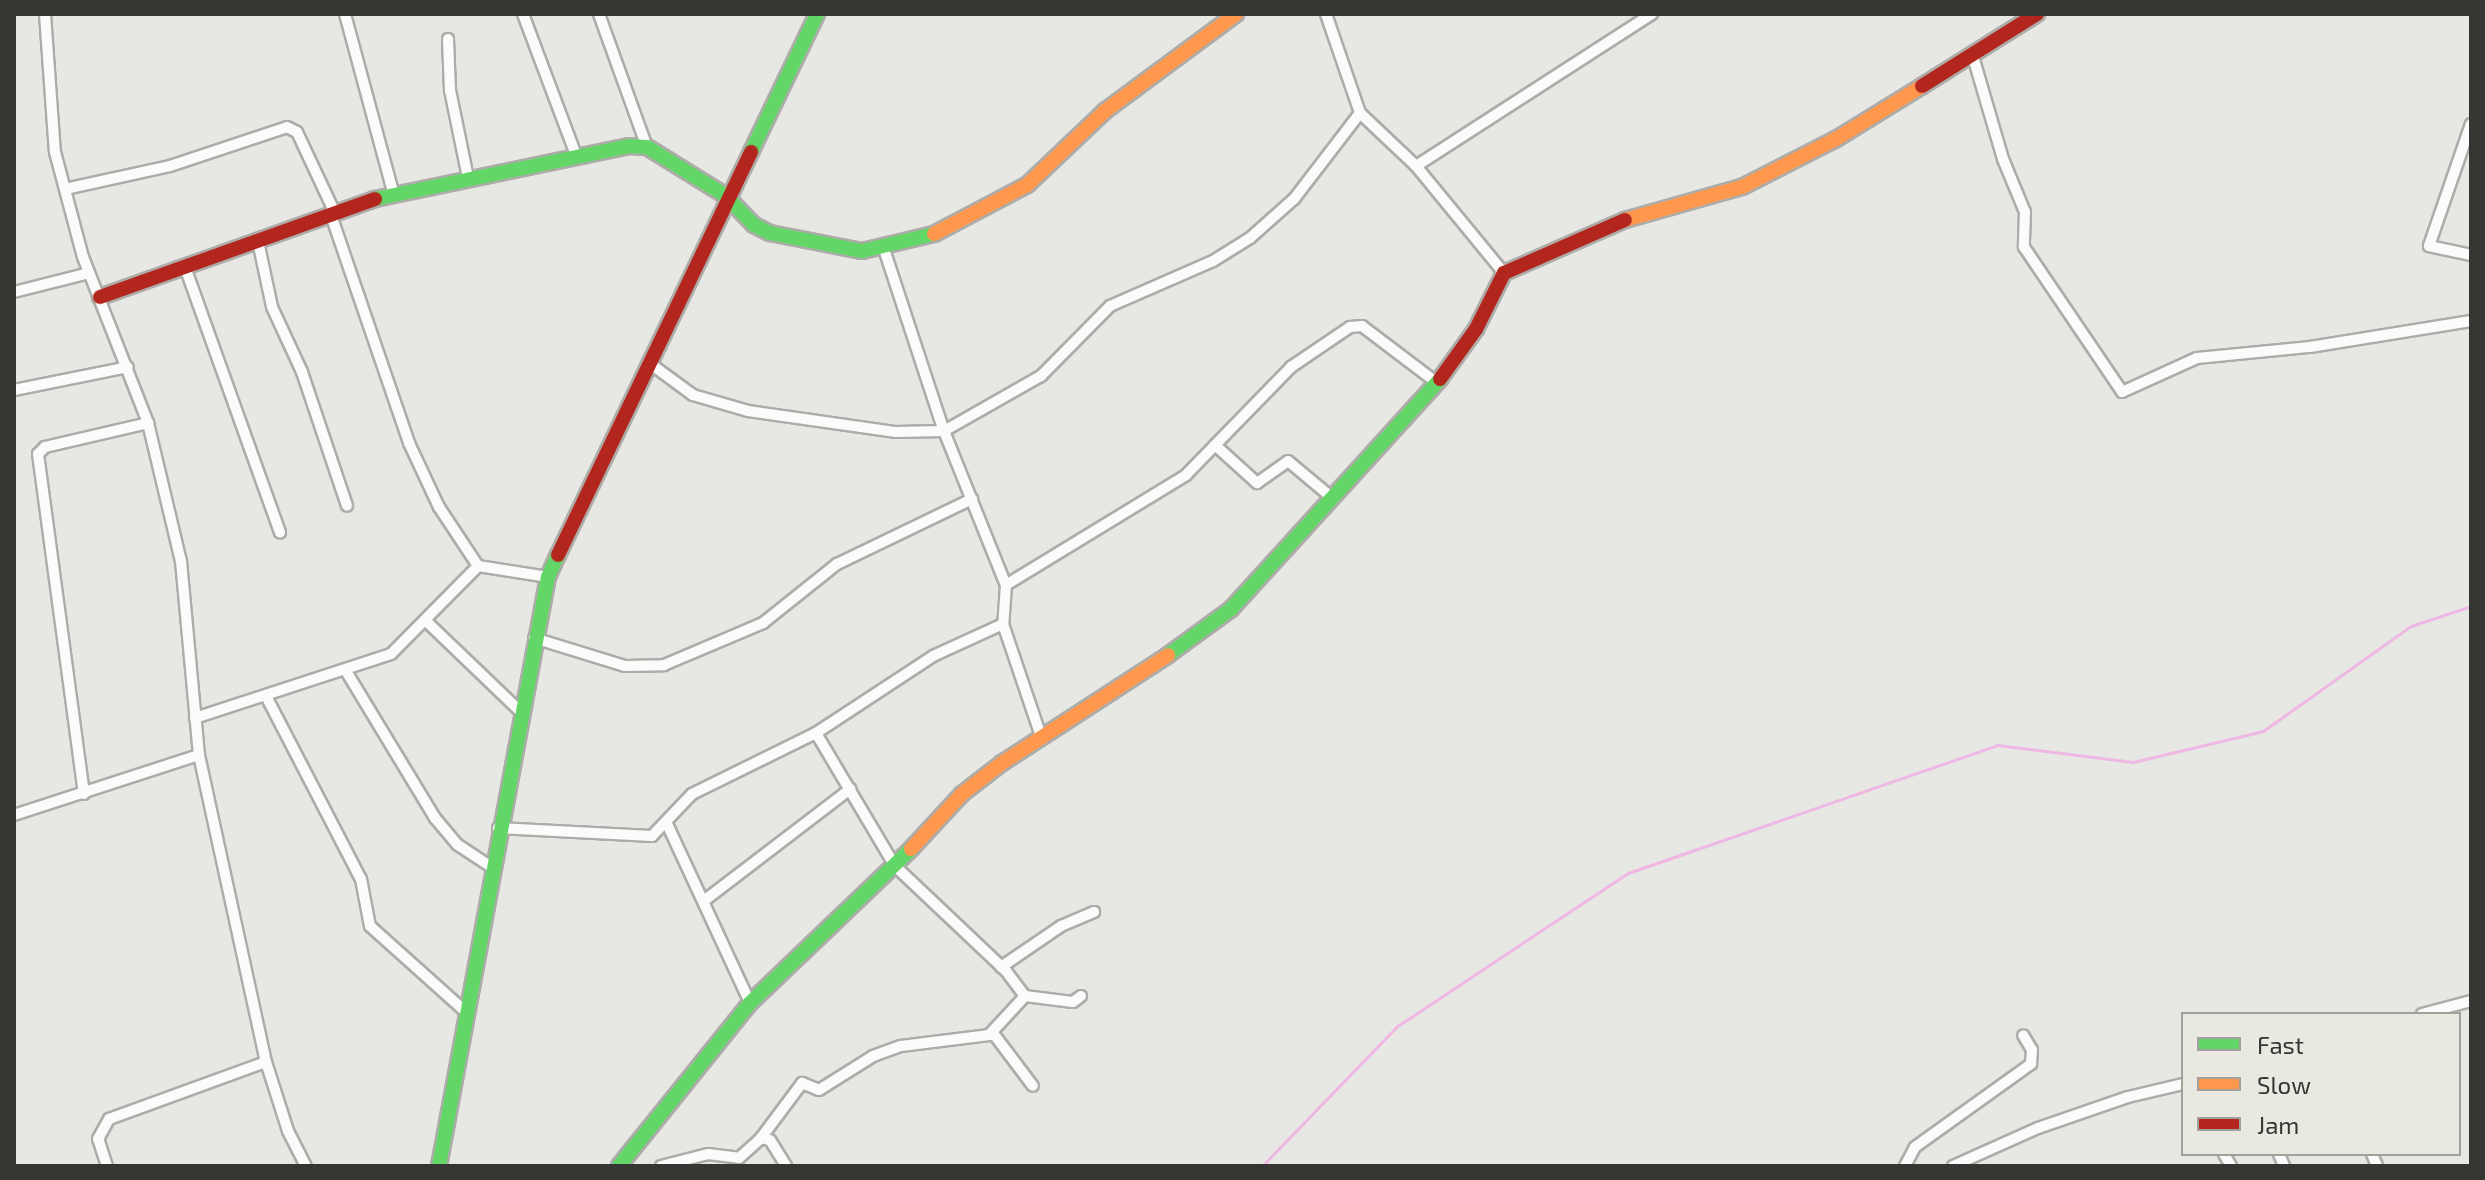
<!DOCTYPE html>
<style>
body{margin:0}
#map{position:relative;width:2485px;height:1180px;overflow:hidden;background:#e7e7e3;font-family:"Exo 2",sans-serif}
div>[style]{position:absolute}
.stream>*{height:3px;margin:-1.5px;padding:0 1.5px;transform-origin:1.5px;border-radius:1.5px;background:#efb7e3}
.roads{filter:drop-shadow(2px 0 #adaca9) drop-shadow(-2px 0 #adaca9) drop-shadow(0 2px #adaca9) drop-shadow(0 -2px #adaca9)}
.street>*{height:10px;margin:-5px;padding:0 5px;transform-origin:5px;border-radius:5px;background:#fbfbfb}
.fast>*{height:14px;margin:-7px;padding:0 7px;transform-origin:7px;border-radius:7px;background:#63d668}
.slow>*{height:14px;margin:-7px;padding:0 7px;transform-origin:7px;border-radius:7px;background:#ff974d}
.jam>*{height:14px;margin:-7px;padding:0 7px;transform-origin:7px;border-radius:7px;background:#b3261e}
span{translate:-50% -50%;white-space:nowrap;text-align:center;line-height:1.15;-webkit-text-stroke:7px #e9e8e1;paint-order:stroke}
.frame{position:absolute;inset:0;border:16px solid #353532;pointer-events:none}
.legend{position:absolute;left:2181px;top:1012px;width:280px;height:144px;box-sizing:border-box;background:#e9e8e1;border:2px solid #a1a09b;margin:0;padding:10px 14px;list-style:none;font-size:24px;color:#353532}
.legend li{display:flex;align-items:center;gap:16px;height:40px}
.legend b{width:40px;border:2px solid #a1a09b}
</style>
<div id="map">
<div class="stream">
<i style="left:1262px;top:1166px;width:193px;rotate:-46deg"></i>
<i style="left:1396px;top:1027px;width:278px;rotate:-33.6deg"></i>
<i style="left:1628px;top:873px;width:391px;rotate:-19.1deg"></i>
<i style="left:1997px;top:745px;width:137px;rotate:7.1deg"></i>
<i style="left:2133px;top:762px;width:134px;rotate:-13.4deg"></i>
<i style="left:2263px;top:731px;width:181px;rotate:-35.4deg"></i>
<i style="left:2411px;top:626px;width:63px;rotate:-18.4deg"></i>
</div>
<div class="roads">
<div class="street">
<i style="left:45px;top:14px;width:138px;rotate:85.9deg"></i>
<i style="left:55px;top:152px;width:109px;rotate:75.1deg"></i>
<i style="left:83px;top:257px;width:178px;rotate:68.6deg"></i>
<i style="left:148px;top:423px;width:142px;rotate:76.6deg"></i>
<i style="left:181px;top:561px;width:195px;rotate:84.7deg"></i>
<i style="left:199px;top:755px;width:314px;rotate:77.7deg"></i>
<i style="left:266px;top:1062px;width:72px;rotate:72.3deg"></i>
<i style="left:288px;top:1131px;width:39px;rotate:63deg"></i>
<i style="left:345px;top:14px;width:184px;rotate:74.9deg"></i>
<i style="left:523px;top:14px;width:154px;rotate:69.4deg"></i>
<i style="left:599px;top:14px;width:141px;rotate:70.2deg"></i>
<i style="left:1326px;top:14px;width:105px;rotate:71deg"></i>
<i style="left:1360px;top:113px;width:77px;rotate:43.4deg"></i>
<i style="left:1416px;top:166px;width:139px;rotate:50.6deg"></i>
<i style="left:448px;top:39px;width:51px;rotate:87.8deg"></i>
<i style="left:450px;top:90px;width:90px;rotate:78.4deg"></i>
<i style="left:1972px;top:53px;width:110px;rotate:73.7deg"></i>
<i style="left:2003px;top:159px;width:57px;rotate:67.5deg"></i>
<i style="left:2025px;top:212px;width:35px;rotate:92deg"></i>
<i style="left:2024px;top:247px;width:175px;rotate:55.9deg"></i>
<i style="left:2122px;top:392px;width:82px;rotate:-24.4deg"></i>
<i style="left:2197px;top:358px;width:114px;rotate:-5.6deg"></i>
<i style="left:2310px;top:347px;width:163px;rotate:-9.2deg"></i>
<i style="left:2471px;top:124px;width:129px;rotate:109deg"></i>
<i style="left:2429px;top:246px;width:43px;rotate:12.1deg"></i>
<i style="left:1416px;top:166px;width:281px;rotate:-32.8deg"></i>
<i style="left:65px;top:189px;width:107px;rotate:-12.4deg"></i>
<i style="left:170px;top:166px;width:123px;rotate:-18.4deg"></i>
<i style="left:287px;top:127px;width:11px;rotate:27deg"></i>
<i style="left:297px;top:132px;width:89px;rotate:64.9deg"></i>
<i style="left:331px;top:215px;width:241px;rotate:71.1deg"></i>
<i style="left:409px;top:443px;width:71px;rotate:64.9deg"></i>
<i style="left:439px;top:507px;width:71px;rotate:56.5deg"></i>
<i style="left:258px;top:241px;width:67px;rotate:78deg"></i>
<i style="left:272px;top:307px;width:72px;rotate:65.2deg"></i>
<i style="left:302px;top:372px;width:141px;rotate:71.4deg"></i>
<i style="left:884px;top:249px;width:192px;rotate:71.8deg"></i>
<i style="left:944px;top:431px;width:166px;rotate:68.1deg"></i>
<i style="left:1006px;top:585px;width:39px;rotate:94deg"></i>
<i style="left:1003px;top:624px;width:121px;rotate:71.3deg"></i>
<i style="left:185px;top:267px;width:282px;rotate:70.3deg"></i>
<i style="left:14px;top:292px;width:77px;rotate:-14.2deg"></i>
<i style="left:648px;top:362px;width:56px;rotate:36.3deg"></i>
<i style="left:693px;top:395px;width:57px;rotate:16.2deg"></i>
<i style="left:748px;top:411px;width:148px;rotate:8.1deg"></i>
<i style="left:895px;top:432px;width:49px;rotate:-1.2deg"></i>
<i style="left:944px;top:431px;width:112px;rotate:-29.6deg"></i>
<i style="left:1041px;top:376px;width:98px;rotate:-45.4deg"></i>
<i style="left:1110px;top:306px;width:112px;rotate:-23.6deg"></i>
<i style="left:1213px;top:261px;width:44px;rotate:-31.9deg"></i>
<i style="left:1250px;top:238px;width:59px;rotate:-41.6deg"></i>
<i style="left:1294px;top:199px;width:108px;rotate:-52.5deg"></i>
<i style="left:14px;top:390px;width:116px;rotate:-11.4deg"></i>
<i style="left:1215px;top:445px;width:57px;rotate:42.1deg"></i>
<i style="left:1257px;top:483px;width:38px;rotate:-35deg"></i>
<i style="left:1288px;top:461px;width:56px;rotate:39.9deg"></i>
<i style="left:1006px;top:585px;width:211px;rotate:-31.4deg"></i>
<i style="left:1186px;top:475px;width:151px;rotate:-45.8deg"></i>
<i style="left:1291px;top:367px;width:71px;rotate:-34.1deg"></i>
<i style="left:1350px;top:327px;width:12px;rotate:-5deg"></i>
<i style="left:1362px;top:326px;width:94px;rotate:37.2deg"></i>
<i style="left:426px;top:621px;width:132px;rotate:43.8deg"></i>
<i style="left:534px;top:638px;width:95px;rotate:17.1deg"></i>
<i style="left:625px;top:666px;width:39px;rotate:-1deg"></i>
<i style="left:664px;top:665px;width:108px;rotate:-23deg"></i>
<i style="left:763px;top:623px;width:95px;rotate:-38.6deg"></i>
<i style="left:837px;top:564px;width:150px;rotate:-25.7deg"></i>
<i style="left:346px;top:671px;width:172px;rotate:58.8deg"></i>
<i style="left:435px;top:818px;width:35px;rotate:50deg"></i>
<i style="left:458px;top:845px;width:42px;rotate:33.3deg"></i>
<i style="left:267px;top:698px;width:204px;rotate:62.6deg"></i>
<i style="left:361px;top:879px;width:48px;rotate:79.2deg"></i>
<i style="left:370px;top:926px;width:130px;rotate:41.9deg"></i>
<i style="left:195px;top:718px;width:206px;rotate:-18.1deg"></i>
<i style="left:391px;top:654px;width:124px;rotate:-45.3deg"></i>
<i style="left:478px;top:566px;width:71px;rotate:8.9deg"></i>
<i style="left:816px;top:733px;width:155px;rotate:59.3deg"></i>
<i style="left:895px;top:866px;width:153px;rotate:43.4deg"></i>
<i style="left:1006px;top:971px;width:31px;rotate:53deg"></i>
<i style="left:84px;top:794px;width:343px;rotate:-97.7deg"></i>
<i style="left:38px;top:454px;width:10px;rotate:-45deg"></i>
<i style="left:45px;top:447px;width:106px;rotate:-13.1deg"></i>
<i style="left:14px;top:815px;width:194px;rotate:-18deg"></i>
<i style="left:667px;top:824px;width:197px;rotate:65.1deg"></i>
<i style="left:498px;top:828px;width:154px;rotate:3deg"></i>
<i style="left:652px;top:836px;width:58px;rotate:-46.4deg"></i>
<i style="left:692px;top:794px;width:138px;rotate:-26.2deg"></i>
<i style="left:816px;top:733px;width:140px;rotate:-33.3deg"></i>
<i style="left:933px;top:656px;width:77px;rotate:-24.6deg"></i>
<i style="left:705px;top:900px;width:183px;rotate:-37.4deg"></i>
<i style="left:1001px;top:967px;width:73px;rotate:-34.3deg"></i>
<i style="left:1061px;top:926px;width:36px;rotate:-23deg"></i>
<i style="left:2422px;top:1014px;width:51px;rotate:-14.9deg"></i>
<i style="left:993px;top:1033px;width:66px;rotate:53deg"></i>
<i style="left:761px;top:1138px;width:69px;rotate:-53.3deg"></i>
<i style="left:802px;top:1083px;width:18px;rotate:22deg"></i>
<i style="left:819px;top:1090px;width:64px;rotate:-32.2deg"></i>
<i style="left:873px;top:1056px;width:30px;rotate:-20deg"></i>
<i style="left:901px;top:1046px;width:89px;rotate:-7.1deg"></i>
<i style="left:989px;top:1035px;width:53px;rotate:-47.3deg"></i>
<i style="left:1025px;top:996px;width:48px;rotate:7.1deg"></i>
<i style="left:1073px;top:1002px;width:10px;rotate:-37deg"></i>
<i style="left:2224px;top:1154px;width:14px;rotate:60deg"></i>
<i style="left:2279px;top:1154px;width:13px;rotate:67deg"></i>
<i style="left:2372px;top:1154px;width:13px;rotate:67deg"></i>
<i style="left:107px;top:1166px;width:28px;rotate:-108deg"></i>
<i style="left:98px;top:1139px;width:23px;rotate:-61deg"></i>
<i style="left:109px;top:1119px;width:167px;rotate:-20deg"></i>
<i style="left:661px;top:1166px;width:49px;rotate:-14.3deg"></i>
<i style="left:708px;top:1154px;width:31px;rotate:7deg"></i>
<i style="left:739px;top:1158px;width:30px;rotate:-42deg"></i>
<i style="left:761px;top:1138px;width:9px;rotate:13deg"></i>
<i style="left:770px;top:1140px;width:31px;rotate:58deg"></i>
<i style="left:1905px;top:1166px;width:21px;rotate:-62deg"></i>
<i style="left:1915px;top:1147px;width:143px;rotate:-35.6deg"></i>
<i style="left:2031px;top:1064px;width:14px;rotate:-86deg"></i>
<i style="left:2032px;top:1050px;width:17px;rotate:-121deg"></i>
<i style="left:1953px;top:1166px;width:93px;rotate:-24.1deg"></i>
<i style="left:2038px;top:1128px;width:95px;rotate:-19deg"></i>
<i style="left:2128px;top:1097px;width:57px;rotate:-13.3deg"></i>
</div>
<div class="fast">
<i style="left:751px;top:152px;width:153px;rotate:-64.4deg"></i>
<i style="left:375px;top:199px;width:259px;rotate:-11.8deg"></i>
<i style="left:629px;top:146px;width:18px;rotate:3deg"></i>
<i style="left:647px;top:147px;width:93px;rotate:31.8deg"></i>
<i style="left:726px;top:196px;width:40px;rotate:46deg"></i>
<i style="left:754px;top:225px;width:18px;rotate:27deg"></i>
<i style="left:770px;top:233px;width:94px;rotate:11.1deg"></i>
<i style="left:862px;top:251px;width:74px;rotate:-13.3deg"></i>
<i style="left:1168px;top:655px;width:78px;rotate:-36.1deg"></i>
<i style="left:1231px;top:609px;width:311px;rotate:-47.7deg"></i>
<i style="left:439px;top:1166px;width:599px;rotate:-79.52deg"></i>
<i style="left:548px;top:577px;width:24px;rotate:-66deg"></i>
<i style="left:619px;top:1166px;width:209px;rotate:-51.2deg"></i>
<i style="left:750px;top:1003px;width:223px;rotate:-43.7deg"></i>
</div>
<div class="slow">
<i style="left:1625px;top:220px;width:122px;rotate:-15.8deg"></i>
<i style="left:1742px;top:187px;width:106px;rotate:-27.1deg"></i>
<i style="left:1836px;top:139px;width:101px;rotate:-31.6deg"></i>
<i style="left:934px;top:234px;width:105px;rotate:-27.8deg"></i>
<i style="left:1027px;top:185px;width:108px;rotate:-43.5deg"></i>
<i style="left:1105px;top:111px;width:163px;rotate:-36.5deg"></i>
<i style="left:911px;top:849px;width:75px;rotate:-47.2deg"></i>
<i style="left:962px;top:794px;width:51px;rotate:-37.8deg"></i>
<i style="left:1002px;top:763px;width:198px;rotate:-33deg"></i>
</div>
<div class="jam">
<i style="left:1922px;top:86px;width:136px;rotate:-32.1deg"></i>
<i style="left:100px;top:297px;width:292px;rotate:-19.6deg"></i>
<i style="left:1440px;top:379px;width:62px;rotate:-54.2deg"></i>
<i style="left:1476px;top:329px;width:63px;rotate:-63.4deg"></i>
<i style="left:1504px;top:273px;width:132px;rotate:-23.7deg"></i>
<i style="left:558px;top:555px;width:447px;rotate:-64.4deg"></i>
</div>
</div>
<div class="frame"></div>
<ul class="legend">
<li><b style="height:10px;background:#63d668"></b>Fast</li>
<li><b style="height:10px;background:#ff974d"></b>Slow</li>
<li><b style="height:10px;background:#b3261e"></b>Jam</li>
</ul>
</div>
